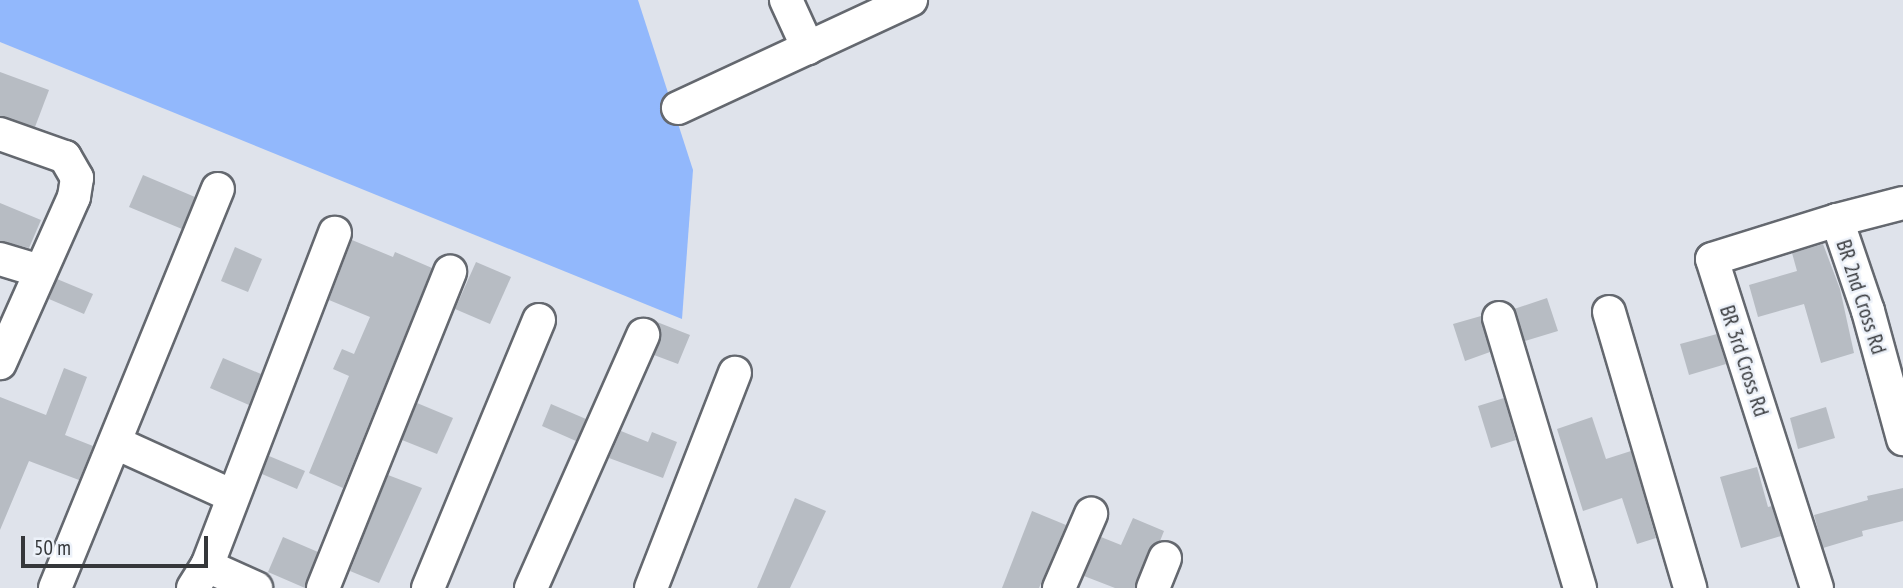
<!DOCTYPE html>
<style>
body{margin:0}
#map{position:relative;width:1903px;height:588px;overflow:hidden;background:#dfe3eb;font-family:"PT Sans Narrow",sans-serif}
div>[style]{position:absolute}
.green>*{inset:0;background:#92b8fc}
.building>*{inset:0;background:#b7bcc3}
.roads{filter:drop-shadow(2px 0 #64686f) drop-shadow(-2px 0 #64686f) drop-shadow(0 2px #64686f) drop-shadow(0 -2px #64686f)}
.minor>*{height:32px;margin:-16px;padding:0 16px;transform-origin:16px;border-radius:16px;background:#fff}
span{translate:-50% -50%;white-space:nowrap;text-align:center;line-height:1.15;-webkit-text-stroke:5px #ecf1f9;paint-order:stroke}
.street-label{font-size:21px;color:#35373a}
.scale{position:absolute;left:21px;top:536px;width:187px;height:32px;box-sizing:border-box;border:4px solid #35373a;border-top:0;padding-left:9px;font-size:21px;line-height:24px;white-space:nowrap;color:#35373a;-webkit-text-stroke:5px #ecf1f9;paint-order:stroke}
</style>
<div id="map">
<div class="green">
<i style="clip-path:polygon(0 0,638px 0,693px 170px,682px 319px,0 42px)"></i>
</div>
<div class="building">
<i style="clip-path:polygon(0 72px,49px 90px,35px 127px,0 116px)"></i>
<i style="clip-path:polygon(143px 175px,195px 197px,182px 229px,129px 207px)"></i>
<i style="clip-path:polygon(0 203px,41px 220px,29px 248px,0 241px)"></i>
<i style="clip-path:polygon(352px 240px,393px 257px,395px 252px,432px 268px,343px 488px,309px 473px,349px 376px,333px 369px,342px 349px,354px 354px,370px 317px,329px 300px)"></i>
<i style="clip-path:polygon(1823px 244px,1840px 289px,1854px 353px,1821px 363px,1804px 304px,1758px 317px,1749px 285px,1797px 271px,1792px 253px)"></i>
<i style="clip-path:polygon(235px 247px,262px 259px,248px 292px,221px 281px)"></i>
<i style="clip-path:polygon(476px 262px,511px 277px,490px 324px,455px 309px)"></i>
<i style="clip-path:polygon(57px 279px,93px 294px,84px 314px,49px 299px)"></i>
<i style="clip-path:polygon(1547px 298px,1558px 331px,1525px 341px,1514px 309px)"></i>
<i style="clip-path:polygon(1481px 316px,1490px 352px,1465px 361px,1453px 324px)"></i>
<i style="clip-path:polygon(657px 322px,690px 335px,678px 364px,654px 355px,661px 334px)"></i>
<i style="clip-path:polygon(1717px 334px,1726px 364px,1689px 375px,1680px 344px)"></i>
<i style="clip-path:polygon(223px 358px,261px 374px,249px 405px,210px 388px)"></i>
<i style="clip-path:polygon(64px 368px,87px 377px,65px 435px,93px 446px,79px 480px,29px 461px,0 530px,0 397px,46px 415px)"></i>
<i style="clip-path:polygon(1504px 398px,1516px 440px,1491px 448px,1478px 406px)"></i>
<i style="clip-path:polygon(417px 403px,453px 418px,437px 454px,402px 440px)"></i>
<i style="clip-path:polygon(551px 404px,586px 419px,576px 441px,542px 426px)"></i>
<i style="clip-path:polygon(1826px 407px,1835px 438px,1798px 449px,1790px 418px)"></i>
<i style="clip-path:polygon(1592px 417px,1606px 459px,1631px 451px,1656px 538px,1637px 544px,1622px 498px,1583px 511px,1557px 429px)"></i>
<i style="clip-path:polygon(621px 431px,648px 442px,652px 432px,677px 442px,663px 478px,609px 458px)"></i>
<i style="clip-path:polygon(269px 456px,305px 471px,297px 489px,262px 474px)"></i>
<i style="clip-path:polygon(1757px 467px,1768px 507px,1772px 506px,1781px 536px,1741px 548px,1720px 477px)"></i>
<i style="clip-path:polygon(388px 475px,422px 488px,379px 583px,350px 571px)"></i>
<i style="clip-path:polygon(1903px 488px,1903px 521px,1862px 531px,1863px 536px,1823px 548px,1814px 515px,1868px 500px,1867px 496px)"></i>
<i style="clip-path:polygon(795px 498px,826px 511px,790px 588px,757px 588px)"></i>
<i style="clip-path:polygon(1032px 511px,1066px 525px,1039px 588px,1002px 588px)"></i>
<i style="clip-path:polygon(1133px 518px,1164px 531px,1160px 541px,1148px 551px,1135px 588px,1115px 588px,1084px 576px,1101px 537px,1121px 545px)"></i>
<i style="clip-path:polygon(283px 537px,318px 552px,305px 588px,268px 572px)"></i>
</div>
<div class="roads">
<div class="minor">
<i style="left:786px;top:0;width:53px;rotate:65.4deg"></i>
<i style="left:678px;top:108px;width:257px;rotate:-24.9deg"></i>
<i style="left:0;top:134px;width:69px;rotate:19.5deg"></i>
<i style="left:65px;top:157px;width:24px;rotate:60deg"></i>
<i style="left:77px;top:178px;width:19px;rotate:99deg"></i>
<i style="left:74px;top:197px;width:182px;rotate:114deg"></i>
<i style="left:1903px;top:203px;width:68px;rotate:165.6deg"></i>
<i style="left:1837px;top:220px;width:96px;rotate:71.2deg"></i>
<i style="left:1868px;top:311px;width:133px;rotate:74.7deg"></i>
<i style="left:0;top:259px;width:42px;rotate:16.7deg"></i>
<i style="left:1609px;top:312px;width:288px;rotate:73.6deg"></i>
<i style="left:1499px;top:318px;width:282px;rotate:73.3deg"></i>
<i style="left:116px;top:443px;width:128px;rotate:24.4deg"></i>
<i style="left:207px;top:566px;width:54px;rotate:24.2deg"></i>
<i style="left:55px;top:588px;width:431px;rotate:-67.8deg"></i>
<i style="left:193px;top:588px;width:26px;rotate:-58deg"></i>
<i style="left:207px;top:566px;width:357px;rotate:-69deg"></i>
<i style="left:323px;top:588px;width:341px;rotate:-68.1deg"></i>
<i style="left:428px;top:588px;width:290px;rotate:-67.5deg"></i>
<i style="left:531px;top:588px;width:277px;rotate:-66.1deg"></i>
<i style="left:651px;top:588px;width:231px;rotate:-68.7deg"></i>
<i style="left:1059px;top:588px;width:81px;rotate:-66.6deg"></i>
<i style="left:1153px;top:588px;width:32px;rotate:-68deg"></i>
<i style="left:1817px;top:588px;width:345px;rotate:-107.7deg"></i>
<i style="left:1712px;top:259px;width:131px;rotate:-17.3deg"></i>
</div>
</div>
<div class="street-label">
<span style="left:1861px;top:297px;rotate:72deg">BR 2nd Cross Rd</span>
<span style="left:1744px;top:361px;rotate:72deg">BR 3rd Cross Rd</span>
</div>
<div class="scale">50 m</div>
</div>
